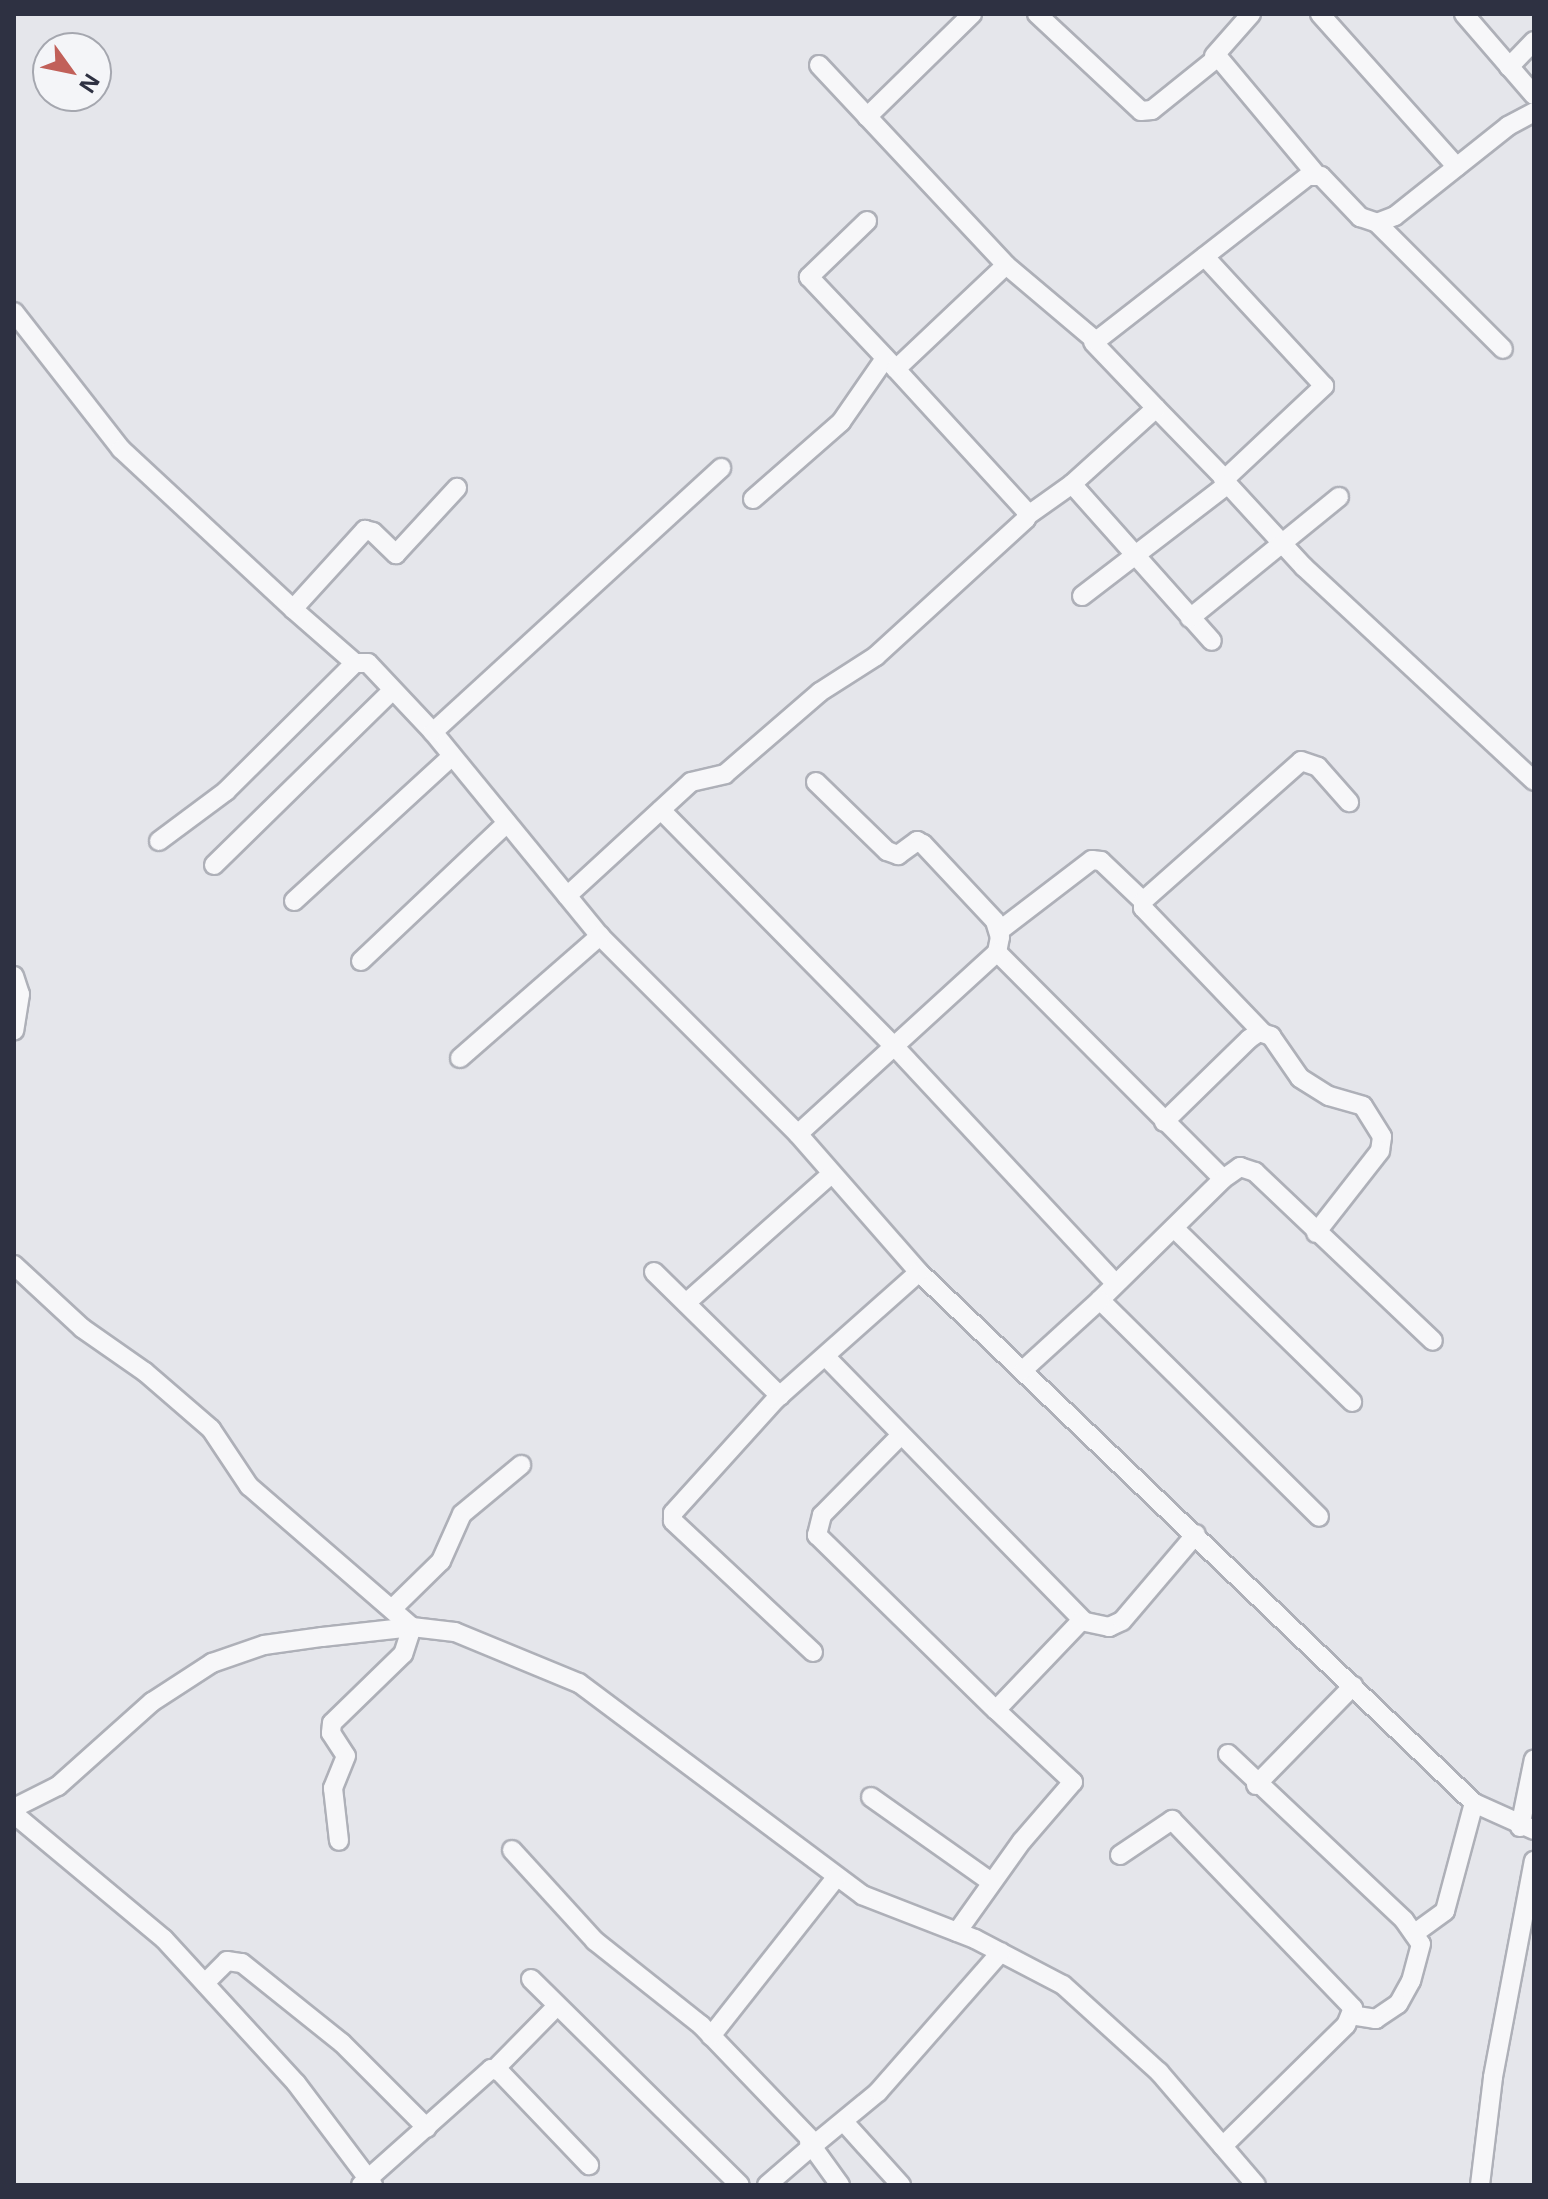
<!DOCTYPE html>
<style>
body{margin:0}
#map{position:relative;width:1548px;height:2199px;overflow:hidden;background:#e5e6eb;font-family:"Noto Sans",sans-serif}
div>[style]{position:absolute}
.roads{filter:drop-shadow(2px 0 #aeb0b8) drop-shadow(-2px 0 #aeb0b8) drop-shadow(0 2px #aeb0b8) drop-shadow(0 -2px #aeb0b8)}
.minor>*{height:18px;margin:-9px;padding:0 9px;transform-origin:9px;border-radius:9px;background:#f7f7f9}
span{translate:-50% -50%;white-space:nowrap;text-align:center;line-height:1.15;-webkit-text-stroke:6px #f4f5f8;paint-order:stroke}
.frame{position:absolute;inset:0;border:16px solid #2e3142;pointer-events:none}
.north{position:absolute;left:32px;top:32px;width:80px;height:80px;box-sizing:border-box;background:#f4f5f8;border:2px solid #a5a7af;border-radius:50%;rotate:123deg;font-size:22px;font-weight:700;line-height:32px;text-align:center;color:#2e3142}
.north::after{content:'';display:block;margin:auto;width:28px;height:36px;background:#c16059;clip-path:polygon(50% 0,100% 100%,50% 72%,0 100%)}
</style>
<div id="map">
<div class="roads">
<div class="minor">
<i style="left:1037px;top:14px;width:142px;rotate:43deg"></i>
<i style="left:1141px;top:111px;width:11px;rotate:-5deg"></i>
<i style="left:1152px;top:110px;width:85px;rotate:-38.8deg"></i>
<i style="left:1218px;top:57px;width:153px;rotate:50.1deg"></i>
<i style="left:1320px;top:14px;width:205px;rotate:48.2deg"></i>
<i style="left:1464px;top:14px;width:107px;rotate:49.2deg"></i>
<i style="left:1214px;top:56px;width:56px;rotate:-48.6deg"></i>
<i style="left:819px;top:65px;width:274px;rotate:46.9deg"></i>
<i style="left:1509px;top:67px;width:36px;rotate:-46deg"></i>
<i style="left:867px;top:117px;width:147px;rotate:-44.4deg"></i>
<i style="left:867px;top:221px;width:81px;rotate:136deg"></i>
<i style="left:809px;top:277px;width:127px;rotate:46.6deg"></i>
<i style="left:1377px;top:223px;width:178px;rotate:45deg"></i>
<i style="left:14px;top:312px;width:174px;rotate:52deg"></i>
<i style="left:121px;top:449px;width:235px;rotate:42.9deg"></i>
<i style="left:293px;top:609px;width:82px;rotate:41.1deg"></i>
<i style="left:355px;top:663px;width:13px"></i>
<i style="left:368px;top:663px;width:95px;rotate:46.7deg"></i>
<i style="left:433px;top:732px;width:264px;rotate:50.7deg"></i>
<i style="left:600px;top:936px;width:280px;rotate:45deg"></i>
<i style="left:798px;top:1134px;width:184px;rotate:48.8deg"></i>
<i style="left:919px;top:1272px;width:768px;rotate:43.73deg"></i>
<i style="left:1474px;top:1803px;width:66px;rotate:24.2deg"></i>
<i style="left:1156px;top:408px;width:99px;rotate:45.8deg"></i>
<i style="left:1225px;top:479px;width:136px;rotate:-43.2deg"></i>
<i style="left:1324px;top:386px;width:176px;rotate:-132.7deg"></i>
<i style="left:1223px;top:479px;width:120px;rotate:47.4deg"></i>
<i style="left:1304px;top:567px;width:314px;rotate:42.9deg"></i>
<i style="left:1072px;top:484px;width:210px;rotate:48.3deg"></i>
<i style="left:753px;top:499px;width:117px;rotate:-41.2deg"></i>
<i style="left:841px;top:422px;width:75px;rotate:-55.3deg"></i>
<i style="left:1027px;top:516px;width:55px;rotate:-35.4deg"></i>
<i style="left:1072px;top:484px;width:113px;rotate:-42.1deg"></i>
<i style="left:1156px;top:408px;width:91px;rotate:-133.7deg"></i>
<i style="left:1082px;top:596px;width:184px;rotate:-37.5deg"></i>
<i style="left:293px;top:609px;width:107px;rotate:-47.7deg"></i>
<i style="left:365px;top:530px;width:8px;rotate:14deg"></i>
<i style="left:373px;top:532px;width:32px;rotate:44deg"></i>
<i style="left:396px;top:554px;width:90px;rotate:-47.3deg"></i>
<i style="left:1190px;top:618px;width:192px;rotate:-39.1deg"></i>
<i style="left:433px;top:732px;width:391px;rotate:-42.5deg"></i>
<i style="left:816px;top:782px;width:99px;rotate:44.2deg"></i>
<i style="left:887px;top:851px;width:12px;rotate:20deg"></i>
<i style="left:898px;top:855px;width:24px;rotate:-36deg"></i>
<i style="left:917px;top:841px;width:7px;rotate:27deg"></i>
<i style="left:923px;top:844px;width:105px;rotate:46.9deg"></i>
<i style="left:995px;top:921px;width:17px;rotate:73deg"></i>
<i style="left:1000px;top:937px;width:15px;rotate:101deg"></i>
<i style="left:661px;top:810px;width:333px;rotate:45.4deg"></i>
<i style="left:895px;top:1047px;width:321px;rotate:47deg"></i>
<i style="left:159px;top:841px;width:84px;rotate:-36.7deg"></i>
<i style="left:226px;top:791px;width:182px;rotate:-44.8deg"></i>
<i style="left:214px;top:865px;width:250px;rotate:-44.4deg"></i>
<i style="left:567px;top:896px;width:168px;rotate:-42.6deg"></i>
<i style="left:691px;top:782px;width:35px;rotate:-13deg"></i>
<i style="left:725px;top:774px;width:125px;rotate:-40.8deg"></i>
<i style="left:820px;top:692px;width:67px;rotate:-32.7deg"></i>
<i style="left:876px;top:656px;width:203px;rotate:-42.4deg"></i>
<i style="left:1026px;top:519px;width:8px;rotate:-90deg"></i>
<i style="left:1026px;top:511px;width:193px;rotate:-132.5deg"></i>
<i style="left:896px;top:369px;width:151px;rotate:-43.4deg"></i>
<i style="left:1006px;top:265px;width:118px;rotate:40.2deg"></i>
<i style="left:1096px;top:341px;width:269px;rotate:-37.9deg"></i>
<i style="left:1308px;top:176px;width:13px"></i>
<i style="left:1321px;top:176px;width:57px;rotate:46.4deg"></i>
<i style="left:1360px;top:217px;width:18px;rotate:19deg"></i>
<i style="left:1377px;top:223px;width:19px;rotate:-21deg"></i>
<i style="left:1395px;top:216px;width:144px;rotate:-38.5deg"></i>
<i style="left:1508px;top:126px;width:30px;rotate:-28deg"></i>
<i style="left:294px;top:901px;width:214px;rotate:-42.5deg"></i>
<i style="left:999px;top:931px;width:117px;rotate:-37.4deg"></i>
<i style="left:1092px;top:860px;width:9px;rotate:6deg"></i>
<i style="left:1101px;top:861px;width:58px;rotate:43.6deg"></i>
<i style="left:361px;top:961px;width:201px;rotate:-43.4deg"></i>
<i style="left:14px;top:976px;width:19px;rotate:72deg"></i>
<i style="left:20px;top:994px;width:37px;rotate:99deg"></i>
<i style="left:1262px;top:1032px;width:172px;rotate:-133.8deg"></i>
<i style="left:1143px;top:908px;width:7px;rotate:-90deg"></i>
<i style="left:1143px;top:901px;width:211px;rotate:-41.5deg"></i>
<i style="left:1301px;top:761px;width:18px;rotate:19deg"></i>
<i style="left:1318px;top:767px;width:47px;rotate:48.5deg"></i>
<i style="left:460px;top:1058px;width:186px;rotate:-41.1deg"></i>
<i style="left:1164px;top:1122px;width:119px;rotate:-44.3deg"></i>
<i style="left:1249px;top:1039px;width:12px;rotate:-35deg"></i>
<i style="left:1259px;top:1032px;width:13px;rotate:18deg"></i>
<i style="left:1271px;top:1036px;width:51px;rotate:55.4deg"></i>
<i style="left:1300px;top:1078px;width:34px;rotate:32deg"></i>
<i style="left:1329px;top:1096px;width:35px;rotate:16deg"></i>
<i style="left:1363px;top:1106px;width:36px;rotate:58deg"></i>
<i style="left:1382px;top:1137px;width:14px;rotate:98deg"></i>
<i style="left:1380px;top:1151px;width:104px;rotate:128deg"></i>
<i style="left:798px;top:1134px;width:270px;rotate:-42.4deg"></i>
<i style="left:997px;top:952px;width:320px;rotate:45.1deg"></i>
<i style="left:1223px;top:1179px;width:173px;rotate:135.5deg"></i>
<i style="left:1100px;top:1300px;width:308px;rotate:44.7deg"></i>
<i style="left:1223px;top:1179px;width:21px;rotate:-35deg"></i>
<i style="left:1240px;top:1167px;width:16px;rotate:18deg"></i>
<i style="left:1255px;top:1172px;width:245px;rotate:43.5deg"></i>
<i style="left:1174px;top:1228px;width:249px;rotate:44.3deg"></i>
<i style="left:14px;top:1265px;width:93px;rotate:42.8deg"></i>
<i style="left:82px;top:1328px;width:77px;rotate:34.9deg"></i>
<i style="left:145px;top:1372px;width:87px;rotate:40.8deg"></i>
<i style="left:211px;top:1429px;width:69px;rotate:56.3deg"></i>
<i style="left:249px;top:1486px;width:216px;rotate:40.9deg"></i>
<i style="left:412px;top:1627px;width:28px;rotate:108deg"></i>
<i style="left:403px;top:1654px;width:99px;rotate:135.8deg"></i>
<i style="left:332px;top:1723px;width:10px;rotate:96deg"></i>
<i style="left:331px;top:1733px;width:27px;rotate:57deg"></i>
<i style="left:346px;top:1756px;width:35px;rotate:112deg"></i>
<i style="left:333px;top:1788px;width:53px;rotate:83.5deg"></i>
<i style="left:654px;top:1272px;width:177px;rotate:44.5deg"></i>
<i style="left:686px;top:1303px;width:193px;rotate:-41.6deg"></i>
<i style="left:826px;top:1357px;width:368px;rotate:45.7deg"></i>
<i style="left:1023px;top:1370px;width:104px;rotate:-42.3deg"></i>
<i style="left:900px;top:1436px;width:111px;rotate:134.6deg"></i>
<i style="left:822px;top:1515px;width:21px;rotate:104deg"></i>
<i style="left:817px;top:1535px;width:250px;rotate:44.4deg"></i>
<i style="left:393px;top:1608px;width:67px;rotate:-44.4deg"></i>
<i style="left:441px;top:1561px;width:51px;rotate:-65.9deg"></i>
<i style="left:462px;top:1514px;width:77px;rotate:-39.7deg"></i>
<i style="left:813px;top:1652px;width:192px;rotate:-136.9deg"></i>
<i style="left:673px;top:1521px;width:8px;rotate:-90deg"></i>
<i style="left:673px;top:1513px;width:154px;rotate:-47.9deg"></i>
<i style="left:776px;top:1399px;width:191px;rotate:-41.6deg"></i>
<i style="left:1228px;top:1754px;width:242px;rotate:43.3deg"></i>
<i style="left:1404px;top:1920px;width:29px;rotate:55deg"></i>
<i style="left:1421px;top:1944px;width:38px;rotate:105deg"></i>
<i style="left:1411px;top:1981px;width:26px;rotate:119deg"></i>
<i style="left:1398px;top:2004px;width:27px;rotate:146deg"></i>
<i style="left:1376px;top:2019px;width:24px;rotate:-171deg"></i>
<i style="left:1256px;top:1785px;width:139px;rotate:-45.6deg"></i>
<i style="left:871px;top:1797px;width:147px;rotate:35.3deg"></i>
<i style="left:14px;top:1808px;width:49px;rotate:-26.6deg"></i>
<i style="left:58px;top:1786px;width:126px;rotate:-41.8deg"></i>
<i style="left:152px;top:1702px;width:72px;rotate:-33deg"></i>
<i style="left:212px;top:1663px;width:55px;rotate:-19.1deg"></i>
<i style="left:264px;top:1645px;width:59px;rotate:-7.9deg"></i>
<i style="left:322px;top:1637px;width:91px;rotate:-6.3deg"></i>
<i style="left:412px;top:1627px;width:43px;rotate:6.6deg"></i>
<i style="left:455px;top:1632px;width:134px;rotate:22.4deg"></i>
<i style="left:579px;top:1683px;width:354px;rotate:36.8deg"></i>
<i style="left:862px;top:1895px;width:121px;rotate:21.3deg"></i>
<i style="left:975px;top:1939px;width:99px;rotate:27.6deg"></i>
<i style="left:1063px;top:1985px;width:130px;rotate:42.2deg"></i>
<i style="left:1159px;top:2072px;width:149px;rotate:49.4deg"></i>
<i style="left:14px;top:1814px;width:195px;rotate:39.8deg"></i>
<i style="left:164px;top:1939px;width:195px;rotate:47.5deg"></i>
<i style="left:296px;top:2083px;width:128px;rotate:53deg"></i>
<i style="left:1520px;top:1827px;width:69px;rotate:-78.4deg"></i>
<i style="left:512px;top:1850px;width:123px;rotate:47.6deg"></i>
<i style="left:595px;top:1941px;width:135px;rotate:38.4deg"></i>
<i style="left:701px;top:2025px;width:165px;rotate:46.2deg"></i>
<i style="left:815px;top:2144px;width:82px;rotate:-39.5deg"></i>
<i style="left:878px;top:2092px;width:186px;rotate:-48.7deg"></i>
<i style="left:1120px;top:1855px;width:63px;rotate:-33.9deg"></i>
<i style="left:1172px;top:1820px;width:261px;rotate:46.1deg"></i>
<i style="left:1353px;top:2008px;width:18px;rotate:112deg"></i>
<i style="left:1346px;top:2025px;width:173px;rotate:135.5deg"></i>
<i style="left:957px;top:1932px;width:112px;rotate:-54.5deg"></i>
<i style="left:1022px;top:1841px;width:78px;rotate:-49.2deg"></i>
<i style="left:1073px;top:1782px;width:105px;rotate:-136.9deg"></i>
<i style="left:996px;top:1710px;width:123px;rotate:-46.3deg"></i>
<i style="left:1081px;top:1621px;width:29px;rotate:12deg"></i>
<i style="left:1109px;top:1627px;width:14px;rotate:-25deg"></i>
<i style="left:1122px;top:1621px;width:114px;rotate:-49.6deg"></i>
<i style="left:1415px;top:1933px;width:37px;rotate:-36deg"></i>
<i style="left:1445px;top:1911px;width:112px;rotate:-75deg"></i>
<i style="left:531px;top:1979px;width:293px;rotate:44.6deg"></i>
<i style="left:205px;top:1983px;width:31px;rotate:-45deg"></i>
<i style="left:227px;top:1961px;width:15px;rotate:8deg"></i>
<i style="left:242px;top:1963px;width:128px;rotate:38.7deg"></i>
<i style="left:342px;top:2043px;width:120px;rotate:45deg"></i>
<i style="left:711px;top:2036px;width:201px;rotate:-51.7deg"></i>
<i style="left:495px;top:2069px;width:88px;rotate:-45.5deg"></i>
<i style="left:844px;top:2122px;width:85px;rotate:47.9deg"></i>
<i style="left:809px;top:2142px;width:53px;rotate:54.2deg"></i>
<i style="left:361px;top:2185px;width:174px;rotate:-41.7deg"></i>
<i style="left:491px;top:2069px;width:9px;rotate:18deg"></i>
<i style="left:500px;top:2072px;width:129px;rotate:46.3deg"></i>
<i style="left:767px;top:2185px;width:60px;rotate:-40.9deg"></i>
<i style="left:1480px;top:2185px;width:109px;rotate:-83.1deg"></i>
<i style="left:1493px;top:2077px;width:220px;rotate:-79.3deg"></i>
</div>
</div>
<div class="frame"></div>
<div class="north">N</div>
</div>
